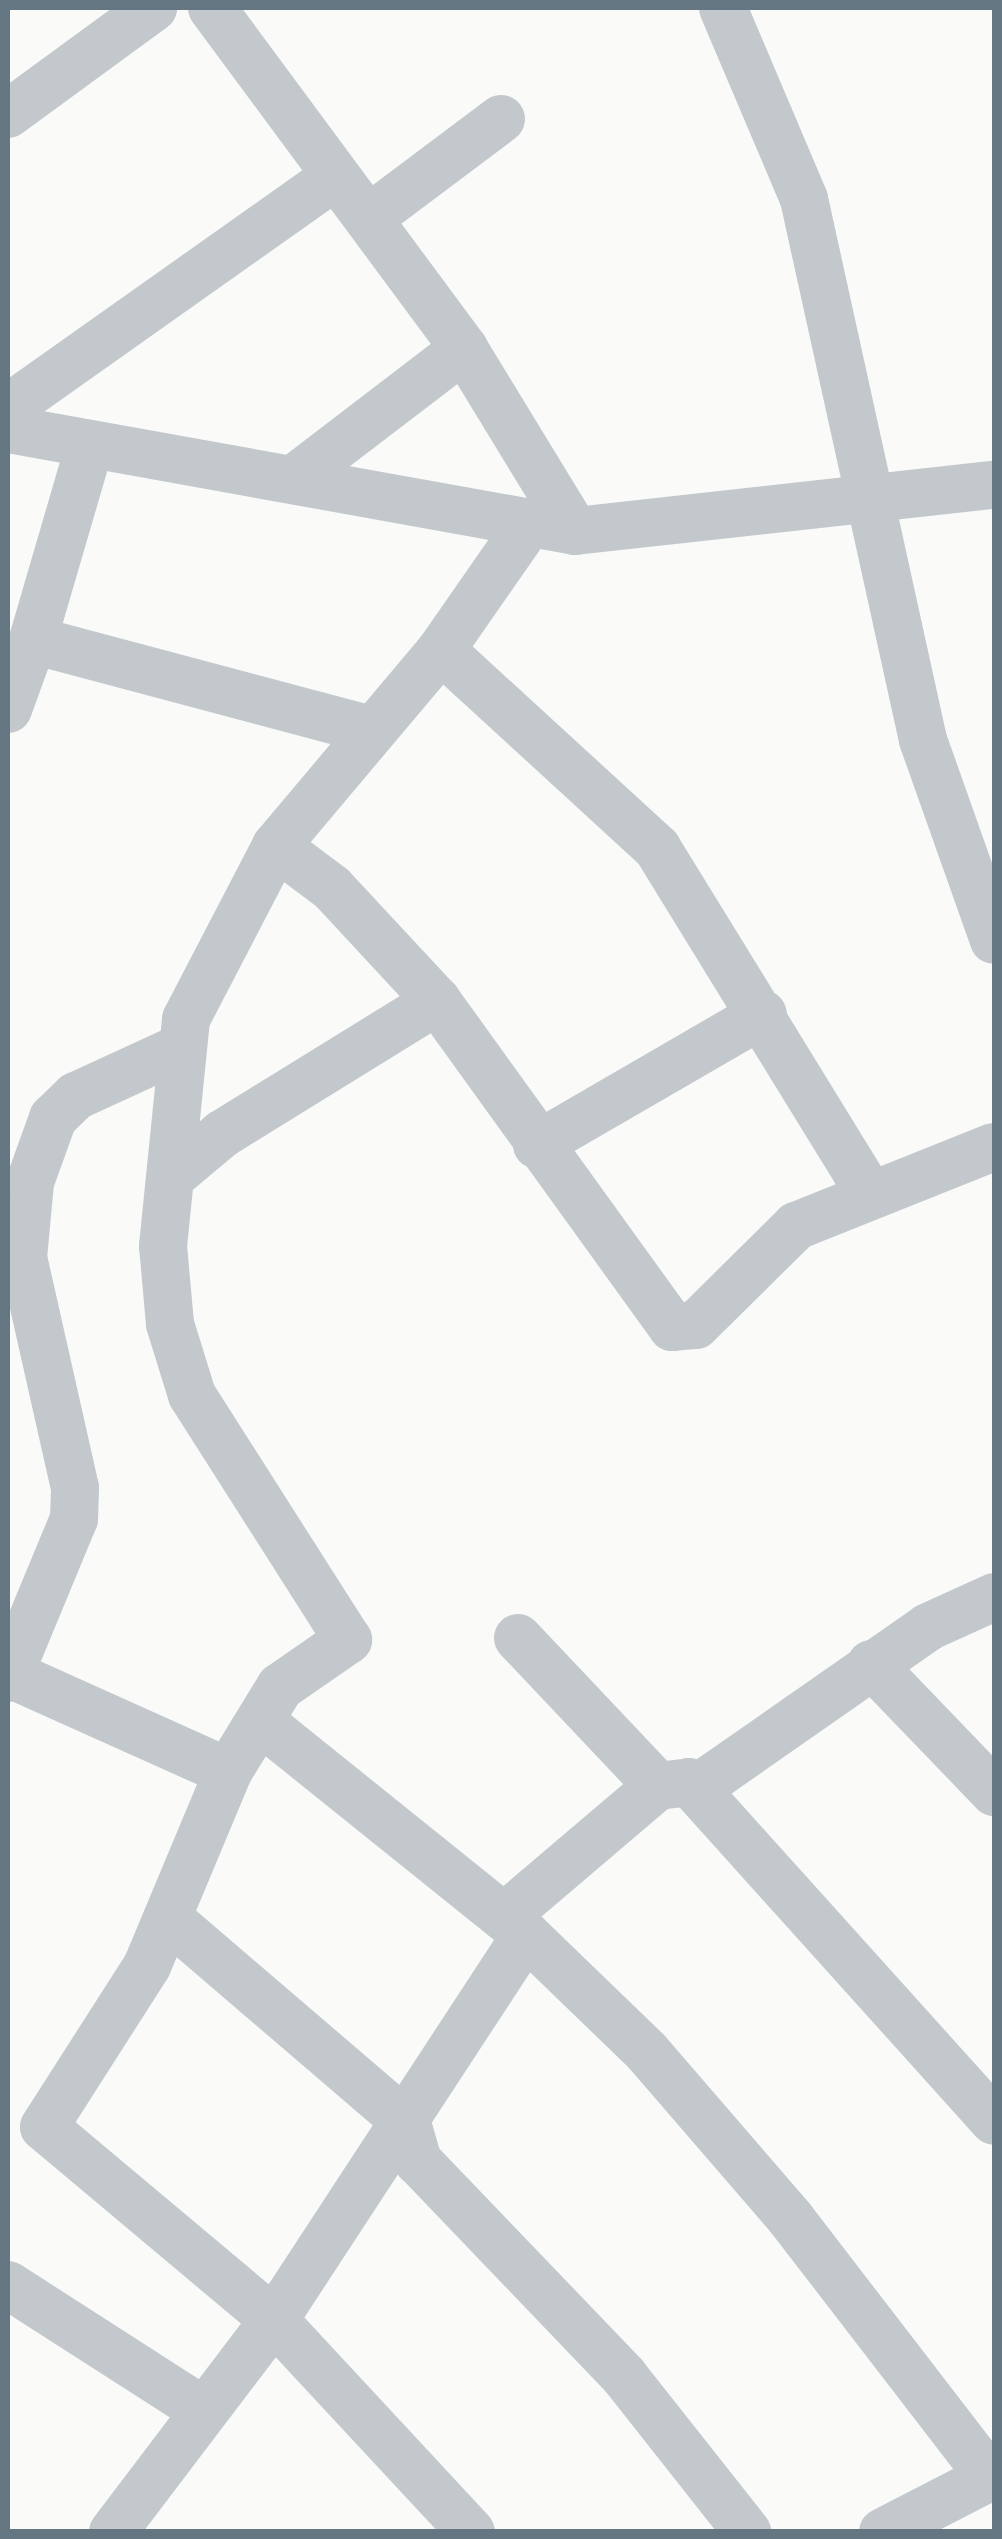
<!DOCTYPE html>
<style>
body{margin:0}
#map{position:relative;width:1002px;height:2539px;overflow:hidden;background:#fafaf8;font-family:Cabin,sans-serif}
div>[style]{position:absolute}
.minor>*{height:48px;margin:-24px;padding:0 24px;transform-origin:24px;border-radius:24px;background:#c3c8cc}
span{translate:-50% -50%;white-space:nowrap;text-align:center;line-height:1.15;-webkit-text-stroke:10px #fff;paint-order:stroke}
.frame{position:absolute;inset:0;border:10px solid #657683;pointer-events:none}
</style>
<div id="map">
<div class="minor">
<i style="left:212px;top:8px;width:424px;rotate:53.5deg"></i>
<i style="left:464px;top:349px;width:213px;rotate:58.6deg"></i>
<i style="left:723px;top:8px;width:207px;rotate:67deg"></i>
<i style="left:804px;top:199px;width:554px;rotate:77.59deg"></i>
<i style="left:923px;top:740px;width:212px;rotate:70.5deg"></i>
<i style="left:8px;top:114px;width:180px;rotate:-36.2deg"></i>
<i style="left:369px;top:218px;width:165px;rotate:-36.9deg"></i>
<i style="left:8px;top:408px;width:400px;rotate:-35.3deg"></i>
<i style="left:8px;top:429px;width:576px;rotate:10.2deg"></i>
<i style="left:575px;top:531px;width:422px;rotate:-6.3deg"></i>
<i style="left:89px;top:448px;width:200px;rotate:106.3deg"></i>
<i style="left:33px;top:640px;width:347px;rotate:14.9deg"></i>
<i style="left:295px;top:478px;width:213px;rotate:-37.4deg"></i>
<i style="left:441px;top:650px;width:293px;rotate:42.5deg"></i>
<i style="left:657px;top:848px;width:403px;rotate:58.4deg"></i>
<i style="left:8px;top:709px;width:73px;rotate:-70.1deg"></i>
<i style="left:276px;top:846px;width:70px;rotate:36.9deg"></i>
<i style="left:332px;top:888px;width:154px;rotate:47.1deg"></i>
<i style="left:437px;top:1001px;width:402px;rotate:54.2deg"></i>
<i style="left:672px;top:1327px;width:24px;rotate:-5deg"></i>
<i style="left:696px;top:1325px;width:141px;rotate:-44.7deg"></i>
<i style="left:796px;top:1226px;width:213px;rotate:-21.8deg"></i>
<i style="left:537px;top:1145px;width:261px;rotate:-30.1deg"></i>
<i style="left:171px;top:1177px;width:67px;rotate:-40.1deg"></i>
<i style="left:222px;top:1134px;width:253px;rotate:-31.7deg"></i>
<i style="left:518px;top:1638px;width:204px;rotate:46.6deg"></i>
<i style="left:871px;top:1664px;width:178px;rotate:46.1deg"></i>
<i style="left:10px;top:1674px;width:239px;rotate:24.2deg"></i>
<i style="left:8px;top:1678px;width:172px;rotate:-67.5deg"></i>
<i style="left:74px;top:1519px;width:31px;rotate:-88deg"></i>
<i style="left:75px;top:1488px;width:236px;rotate:-102.7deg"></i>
<i style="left:23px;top:1258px;width:76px;rotate:-84.7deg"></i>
<i style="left:30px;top:1182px;width:68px;rotate:-70.2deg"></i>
<i style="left:53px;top:1118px;width:32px;rotate:-44deg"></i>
<i style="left:76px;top:1096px;width:112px;rotate:-24.7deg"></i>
<i style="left:260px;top:1721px;width:341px;rotate:38.8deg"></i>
<i style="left:526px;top:1935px;width:168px;rotate:44deg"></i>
<i style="left:647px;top:2052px;width:221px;rotate:49.2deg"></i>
<i style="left:791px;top:2219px;width:326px;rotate:52.4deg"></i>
<i style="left:699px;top:1787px;width:279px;rotate:-34.9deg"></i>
<i style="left:928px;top:1627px;width:72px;rotate:-24.4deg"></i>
<i style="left:504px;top:1917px;width:202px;rotate:-40.4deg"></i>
<i style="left:658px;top:1786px;width:31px;rotate:-7deg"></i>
<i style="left:689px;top:1782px;width:456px;rotate:48deg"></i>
<i style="left:169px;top:1919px;width:313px;rotate:40.6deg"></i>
<i style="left:407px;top:2123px;width:40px;rotate:74deg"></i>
<i style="left:418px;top:2161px;width:298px;rotate:46.2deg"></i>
<i style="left:624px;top:2376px;width:199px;rotate:51.7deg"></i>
<i style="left:8px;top:2285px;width:232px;rotate:32.7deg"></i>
<i style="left:113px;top:2532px;width:266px;rotate:-52.8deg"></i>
<i style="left:274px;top:2320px;width:460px;rotate:-56.8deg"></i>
<i style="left:471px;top:2532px;width:289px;rotate:-132.9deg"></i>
<i style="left:274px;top:2320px;width:300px;rotate:-140deg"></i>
<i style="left:44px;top:2127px;width:191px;rotate:-57.4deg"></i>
<i style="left:147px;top:1966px;width:210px;rotate:-67.3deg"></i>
<i style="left:228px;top:1772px;width:100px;rotate:-58.5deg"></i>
<i style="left:280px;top:1687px;width:83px;rotate:-34.7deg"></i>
<i style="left:348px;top:1640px;width:290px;rotate:-122.5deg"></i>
<i style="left:192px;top:1395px;width:74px;rotate:-107.2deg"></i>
<i style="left:170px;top:1324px;width:78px;rotate:-95.1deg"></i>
<i style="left:163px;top:1246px;width:228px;rotate:-84.2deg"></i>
<i style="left:186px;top:1019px;width:195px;rotate:-62.5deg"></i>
<i style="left:276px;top:846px;width:256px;rotate:-49.9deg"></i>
<i style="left:441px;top:650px;width:152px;rotate:-55.2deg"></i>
<i style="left:883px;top:2532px;width:125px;rotate:-27.2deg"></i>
</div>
<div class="frame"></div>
</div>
